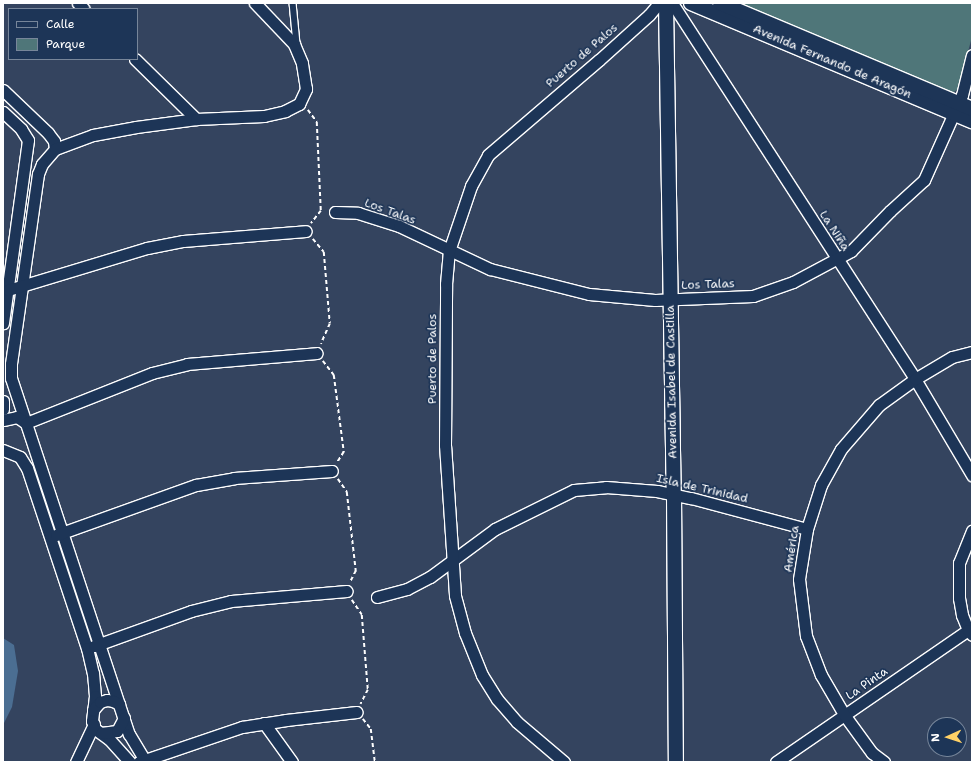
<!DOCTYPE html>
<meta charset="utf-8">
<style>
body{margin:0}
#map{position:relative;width:975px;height:765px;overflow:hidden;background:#34445f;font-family:"Shantell Sans",sans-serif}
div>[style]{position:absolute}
.green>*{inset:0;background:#4f7679}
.water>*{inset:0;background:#4b6e92}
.path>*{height:1.5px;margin-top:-0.75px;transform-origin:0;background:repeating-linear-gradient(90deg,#fff 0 4px,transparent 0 7px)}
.roads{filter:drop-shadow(1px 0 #fff) drop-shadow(-1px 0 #fff) drop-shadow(0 1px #fff) drop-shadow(0 -1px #fff)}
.service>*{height:5.5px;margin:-2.75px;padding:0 2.75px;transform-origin:2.75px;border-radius:2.75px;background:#1d3557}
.minor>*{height:11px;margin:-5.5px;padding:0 5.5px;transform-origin:5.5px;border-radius:5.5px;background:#1d3557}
.tertiary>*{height:14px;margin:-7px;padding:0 7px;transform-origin:7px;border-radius:7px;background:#1d3557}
span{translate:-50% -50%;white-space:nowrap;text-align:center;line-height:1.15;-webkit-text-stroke:3.5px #1d3557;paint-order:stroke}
.street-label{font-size:12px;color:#fff}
.frame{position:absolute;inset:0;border:4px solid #fff;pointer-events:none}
.legend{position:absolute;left:8px;top:8px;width:130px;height:52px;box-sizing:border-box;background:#1d3557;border:1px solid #77869a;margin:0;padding:5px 7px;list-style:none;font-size:12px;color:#fff}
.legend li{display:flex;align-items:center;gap:8px;height:20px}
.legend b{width:20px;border:1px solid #77869a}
.north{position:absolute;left:927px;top:717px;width:40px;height:40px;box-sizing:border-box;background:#1d3557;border:1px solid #77869a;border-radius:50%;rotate:267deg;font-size:11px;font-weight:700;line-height:16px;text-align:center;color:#fff}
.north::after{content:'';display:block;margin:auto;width:14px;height:18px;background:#ffd166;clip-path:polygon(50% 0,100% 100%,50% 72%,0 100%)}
</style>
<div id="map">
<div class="green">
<i style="clip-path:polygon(730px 3px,972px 3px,972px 37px,959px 85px,957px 90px,952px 93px)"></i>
</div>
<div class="water">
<i style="clip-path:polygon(3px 638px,14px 645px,18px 671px,12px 707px,3px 725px)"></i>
</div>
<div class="path">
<i style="left:308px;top:110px;width:15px;rotate:53deg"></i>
<i style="left:317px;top:122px;width:89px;rotate:87.4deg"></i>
<i style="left:321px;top:211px;width:16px;rotate:128deg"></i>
<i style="left:313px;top:239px;width:17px;rotate:50deg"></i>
<i style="left:324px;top:252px;width:72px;rotate:85.2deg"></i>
<i style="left:330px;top:324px;width:22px;rotate:114deg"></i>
<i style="left:323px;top:361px;width:18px;rotate:52deg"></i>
<i style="left:334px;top:375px;width:78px;rotate:82.6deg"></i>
<i style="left:344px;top:452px;width:13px;rotate:122deg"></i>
<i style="left:338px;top:479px;width:16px;rotate:55deg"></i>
<i style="left:347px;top:492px;width:80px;rotate:83.5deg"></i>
<i style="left:356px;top:571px;width:11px;rotate:117deg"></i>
<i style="left:352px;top:600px;width:18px;rotate:56deg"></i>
<i style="left:362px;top:615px;width:75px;rotate:85.4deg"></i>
<i style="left:368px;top:690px;width:16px;rotate:117deg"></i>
<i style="left:363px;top:719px;width:13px;rotate:51deg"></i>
<i style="left:371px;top:729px;width:33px;rotate:83deg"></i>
</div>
<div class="roads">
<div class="service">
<i style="left:293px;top:3px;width:41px;rotate:84.4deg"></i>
</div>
<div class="minor">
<i style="left:78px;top:3px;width:8px;rotate:45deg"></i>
<i style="left:672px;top:3px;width:448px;rotate:57.1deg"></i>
<i style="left:915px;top:379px;width:112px;rotate:59.3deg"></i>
<i style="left:135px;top:59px;width:86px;rotate:44.5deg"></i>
<i style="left:3px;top:90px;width:62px;rotate:43.7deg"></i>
<i style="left:48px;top:133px;width:10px;rotate:53deg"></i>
<i style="left:54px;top:141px;width:8px;rotate:83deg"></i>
<i style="left:55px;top:149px;width:20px;rotate:131deg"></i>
<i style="left:42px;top:164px;width:11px;rotate:112deg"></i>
<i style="left:38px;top:174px;width:192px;rotate:98.1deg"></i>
<i style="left:11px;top:364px;width:14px;rotate:90deg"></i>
<i style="left:11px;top:378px;width:375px;rotate:71.7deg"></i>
<i style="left:129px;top:734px;width:33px;rotate:59deg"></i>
<i style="left:3px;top:112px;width:25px;rotate:43deg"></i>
<i style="left:21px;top:129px;width:13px;rotate:58deg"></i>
<i style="left:28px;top:140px;width:185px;rotate:97.8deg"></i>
<i style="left:55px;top:149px;width:40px;rotate:-20.2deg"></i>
<i style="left:93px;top:135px;width:44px;rotate:-10.5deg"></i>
<i style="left:136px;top:127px;width:61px;rotate:-7.6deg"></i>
<i style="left:196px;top:119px;width:68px;rotate:-2.5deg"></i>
<i style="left:264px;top:116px;width:22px;rotate:-13deg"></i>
<i style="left:285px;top:111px;width:16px;rotate:-27deg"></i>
<i style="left:299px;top:104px;width:17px;rotate:-65deg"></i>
<i style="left:306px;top:89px;width:26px;rotate:-99deg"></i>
<i style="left:302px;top:63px;width:21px;rotate:-113deg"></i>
<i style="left:294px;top:44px;width:57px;rotate:-133.6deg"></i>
<i style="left:335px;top:212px;width:23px;rotate:2deg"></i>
<i style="left:358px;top:213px;width:43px;rotate:17.6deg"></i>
<i style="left:399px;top:226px;width:101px;rotate:25.3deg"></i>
<i style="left:490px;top:269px;width:102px;rotate:14.2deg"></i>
<i style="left:589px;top:294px;width:66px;rotate:5.2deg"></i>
<i style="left:655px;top:300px;width:98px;rotate:-2.3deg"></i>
<i style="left:753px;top:296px;width:42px;rotate:-19.3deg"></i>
<i style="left:793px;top:282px;width:66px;rotate:-28.1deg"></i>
<i style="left:851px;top:251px;width:56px;rotate:-45.7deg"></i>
<i style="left:890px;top:211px;width:46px;rotate:-42.4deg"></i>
<i style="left:924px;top:180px;width:93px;rotate:-65.9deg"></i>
<i style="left:962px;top:95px;width:41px;rotate:-76deg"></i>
<i style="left:8px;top:290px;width:145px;rotate:-16.8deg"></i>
<i style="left:147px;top:248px;width:37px;rotate:-11deg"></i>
<i style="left:183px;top:241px;width:123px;rotate:-4.6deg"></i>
<i style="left:3px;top:401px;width:8px;rotate:90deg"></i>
<i style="left:3px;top:420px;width:14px;rotate:-12deg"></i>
<i style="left:17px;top:417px;width:11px;rotate:34deg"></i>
<i style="left:26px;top:423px;width:136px;rotate:-21.6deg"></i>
<i style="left:152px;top:373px;width:36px;rotate:-14deg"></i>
<i style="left:187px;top:364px;width:130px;rotate:-4.8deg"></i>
<i style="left:3px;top:450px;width:18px;rotate:22deg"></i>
<i style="left:20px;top:457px;width:13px;rotate:58deg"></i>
<i style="left:27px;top:468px;width:190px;rotate:71.6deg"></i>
<i style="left:87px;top:648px;width:26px;rotate:77deg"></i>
<i style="left:93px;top:673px;width:23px;rotate:85deg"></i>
<i style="left:95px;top:696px;width:25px;rotate:97deg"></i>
<i style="left:92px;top:721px;width:9px;rotate:69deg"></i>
<i style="left:95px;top:729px;width:17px;rotate:36deg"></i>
<i style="left:109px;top:739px;width:31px;rotate:48deg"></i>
<i style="left:56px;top:535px;width:149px;rotate:-19.7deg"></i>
<i style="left:196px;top:485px;width:39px;rotate:-10deg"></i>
<i style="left:234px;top:478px;width:98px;rotate:-4.1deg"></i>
<i style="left:377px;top:597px;width:31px;rotate:-15deg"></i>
<i style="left:407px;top:589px;width:26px;rotate:-28deg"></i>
<i style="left:430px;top:577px;width:81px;rotate:-36.4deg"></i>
<i style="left:495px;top:529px;width:88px;rotate:-26.3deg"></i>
<i style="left:574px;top:490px;width:32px;rotate:-5deg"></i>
<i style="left:606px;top:487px;width:51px;rotate:4.5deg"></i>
<i style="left:657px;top:491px;width:35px;rotate:12deg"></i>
<i style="left:691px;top:498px;width:120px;rotate:15deg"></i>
<i style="left:968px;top:630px;width:16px;rotate:-112deg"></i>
<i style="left:962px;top:615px;width:17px;rotate:-100deg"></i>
<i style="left:959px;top:598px;width:35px;rotate:-90deg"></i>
<i style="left:959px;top:563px;width:35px;rotate:-68deg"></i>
<i style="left:94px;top:646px;width:103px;rotate:-19.8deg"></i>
<i style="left:191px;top:611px;width:41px;rotate:-14deg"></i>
<i style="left:231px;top:601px;width:116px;rotate:-4.9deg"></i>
<i style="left:93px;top:710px;width:11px;rotate:-49deg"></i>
<i style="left:100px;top:702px;width:7px;rotate:-16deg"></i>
<i style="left:107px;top:700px;width:6px;rotate:9deg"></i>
<i style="left:113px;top:701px;width:7px;rotate:27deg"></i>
<i style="left:264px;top:723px;width:48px;rotate:54.3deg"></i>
<i style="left:101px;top:733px;width:16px;rotate:-7deg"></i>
<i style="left:117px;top:731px;width:15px;rotate:-62deg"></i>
<i style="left:76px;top:762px;width:42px;rotate:-64.7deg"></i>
<i style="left:139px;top:762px;width:109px;rotate:-18.8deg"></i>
<i style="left:242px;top:727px;width:45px;rotate:-9deg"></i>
<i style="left:286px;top:720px;width:71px;rotate:-6.4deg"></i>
<i style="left:564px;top:762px;width:62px;rotate:-139.6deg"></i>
<i style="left:517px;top:722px;width:30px;rotate:-131deg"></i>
<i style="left:497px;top:699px;width:28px;rotate:-122deg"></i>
<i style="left:482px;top:675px;width:45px;rotate:-112deg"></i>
<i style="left:465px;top:633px;width:39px;rotate:-105deg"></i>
<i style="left:455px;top:595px;width:150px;rotate:-93.8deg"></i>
<i style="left:445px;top:445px;width:161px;rotate:-89.6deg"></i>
<i style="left:446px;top:284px;width:33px;rotate:-85deg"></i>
<i style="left:449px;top:251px;width:69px;rotate:-71.3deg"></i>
<i style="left:471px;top:186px;width:35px;rotate:-61deg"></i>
<i style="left:488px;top:155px;width:146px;rotate:-40.6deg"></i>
<i style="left:599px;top:60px;width:67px;rotate:-42deg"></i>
<i style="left:649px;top:15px;width:16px;rotate:-50deg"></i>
<i style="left:776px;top:762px;width:233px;rotate:-34.5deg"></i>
<i style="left:968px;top:630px;width:6px;rotate:51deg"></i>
<i style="left:884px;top:762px;width:15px;rotate:-143deg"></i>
<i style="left:872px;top:753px;width:46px;rotate:-126.1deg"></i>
<i style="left:845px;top:716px;width:48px;rotate:-120.3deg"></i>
<i style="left:821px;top:675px;width:42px;rotate:-111deg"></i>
<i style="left:806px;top:636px;width:57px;rotate:-97deg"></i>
<i style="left:799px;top:579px;width:51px;rotate:-80.9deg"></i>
<i style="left:807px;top:529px;width:46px;rotate:-72.3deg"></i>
<i style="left:821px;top:485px;width:41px;rotate:-60.9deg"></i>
<i style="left:841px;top:449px;width:58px;rotate:-49.2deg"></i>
<i style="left:879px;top:405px;width:44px;rotate:-35.8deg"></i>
<i style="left:915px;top:379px;width:43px;rotate:-30.7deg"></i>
<i style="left:952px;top:357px;width:21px;rotate:-14deg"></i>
</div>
<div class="tertiary">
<i style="left:666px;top:3px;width:491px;rotate:89.1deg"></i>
<i style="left:674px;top:494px;width:268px;rotate:89.6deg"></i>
<i style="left:691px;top:3px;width:305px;rotate:22.8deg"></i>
<i style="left:720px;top:3px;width:273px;rotate:22.8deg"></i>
</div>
</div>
<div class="street-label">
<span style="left:582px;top:56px;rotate:-41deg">Puerto de Palos</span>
<span style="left:832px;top:62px;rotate:23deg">Avenida Fernando de Aragón</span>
<span style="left:390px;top:212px;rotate:20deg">Los Talas</span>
<span style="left:834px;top:231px;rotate:57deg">La Niña</span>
<span style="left:708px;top:285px;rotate:-2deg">Los Talas</span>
<span style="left:433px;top:359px;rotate:-90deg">Puerto de Palos</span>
<span style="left:672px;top:382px;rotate:-91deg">Avenida Isabel de Castilla</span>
<span style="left:702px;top:489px;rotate:13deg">Isla de Trinidad</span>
<span style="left:792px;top:549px;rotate:-81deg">América</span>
<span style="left:867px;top:684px;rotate:-35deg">La Pinta</span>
</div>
<div class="frame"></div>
<ul class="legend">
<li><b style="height:5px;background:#1d3557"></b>Calle</li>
<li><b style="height:11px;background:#4f7679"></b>Parque</li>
</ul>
<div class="north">N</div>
</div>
